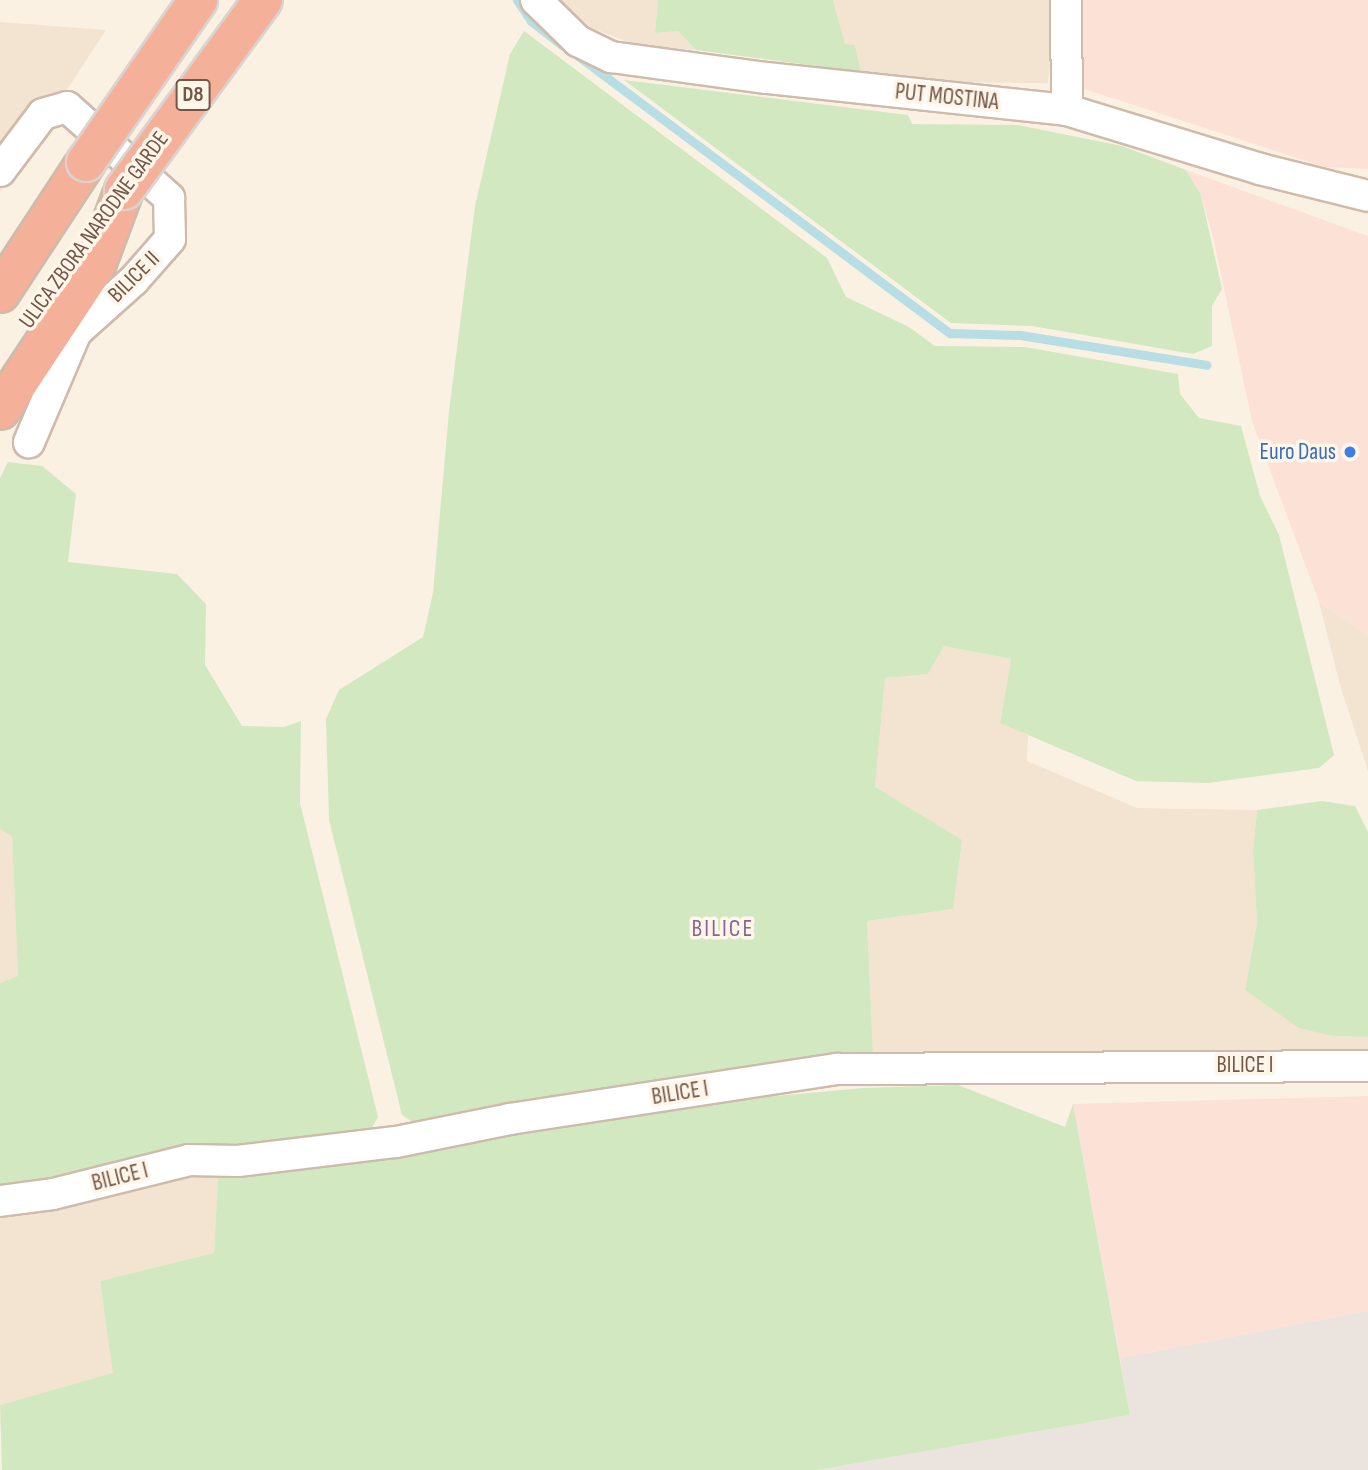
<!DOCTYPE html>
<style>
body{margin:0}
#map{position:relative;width:1368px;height:1470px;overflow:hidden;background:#fbf1e2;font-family:"Sofia Sans Condensed",sans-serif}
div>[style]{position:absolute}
.residential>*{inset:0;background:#f3e3d1}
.commercial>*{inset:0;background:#fce1d6}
.industrial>*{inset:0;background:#ebe3dd}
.green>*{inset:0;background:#d2e8c1}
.stream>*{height:9px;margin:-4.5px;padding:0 4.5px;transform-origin:4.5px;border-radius:4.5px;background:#b7dee4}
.roads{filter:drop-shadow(2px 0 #cebbac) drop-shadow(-2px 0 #cebbac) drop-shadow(0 2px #cebbac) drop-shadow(0 -2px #cebbac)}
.minor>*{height:30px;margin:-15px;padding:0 15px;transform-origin:15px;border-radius:15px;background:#fff}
.highway>*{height:38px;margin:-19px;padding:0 19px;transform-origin:19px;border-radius:19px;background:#f5b09a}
.bridges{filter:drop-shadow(2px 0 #dad3d0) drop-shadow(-2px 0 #dad3d0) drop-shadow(0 2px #dad3d0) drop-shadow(0 -2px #dad3d0)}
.highway-bridge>*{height:38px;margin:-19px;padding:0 19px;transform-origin:19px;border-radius:19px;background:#f5b09a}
.dots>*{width:19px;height:19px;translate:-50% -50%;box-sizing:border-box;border:4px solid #fff5e8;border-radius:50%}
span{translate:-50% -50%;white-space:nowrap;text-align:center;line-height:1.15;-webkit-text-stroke:7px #fff5e8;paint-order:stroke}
.shield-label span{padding:2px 5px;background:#fff5e8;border:2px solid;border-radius:5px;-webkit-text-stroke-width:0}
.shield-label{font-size:21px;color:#725749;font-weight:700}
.street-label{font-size:23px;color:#725749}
.shop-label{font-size:23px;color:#366cbe}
.right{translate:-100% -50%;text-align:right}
.neighbourhood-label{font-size:24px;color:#856596;letter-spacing:2px}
</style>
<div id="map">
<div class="residential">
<i style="clip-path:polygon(559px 0,658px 0,655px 33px,678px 31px,696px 50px,633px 44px,592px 28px)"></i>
<i style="clip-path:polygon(833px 0,1056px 0,1048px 83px,917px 82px,861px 72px,855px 45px,845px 45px)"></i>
<i style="clip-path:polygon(0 22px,106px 30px,0 192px)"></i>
<i style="clip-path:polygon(1319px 602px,1368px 635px,1368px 771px,1340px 685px)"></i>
<i style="clip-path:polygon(944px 646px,1011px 659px,1000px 722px,1028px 735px,1027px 761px,1137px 808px,1257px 810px,1253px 850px,1257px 923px,1245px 990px,1333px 1036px,1368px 1037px,1368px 1058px,873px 1054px,867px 921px,953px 909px,875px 787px,885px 678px,928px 674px)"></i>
<i style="clip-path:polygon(0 829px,12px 835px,18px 976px,0 983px)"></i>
<i style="clip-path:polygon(200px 1174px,218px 1176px,214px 1253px,100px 1281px,114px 1373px,0 1405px,0 1218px)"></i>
</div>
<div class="commercial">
<i style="clip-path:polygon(1076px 0,1368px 0,1368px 169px,1325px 167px,1081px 88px)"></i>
<i style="clip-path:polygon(1186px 170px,1368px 236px,1368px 635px,1319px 602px,1252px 421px,1214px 241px,1201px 195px)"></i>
<i style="clip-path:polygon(1368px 1096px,1368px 1311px,1120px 1358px,1073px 1104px)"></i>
</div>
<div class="industrial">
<i style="clip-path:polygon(1368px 1311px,1368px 1470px,818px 1470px,1130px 1415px,1120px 1358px)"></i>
</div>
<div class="green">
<i style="clip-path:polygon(658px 0,833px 0,845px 44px,855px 45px,861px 72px,696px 50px,678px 31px,655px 33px)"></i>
<i style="clip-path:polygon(524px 31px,827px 258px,846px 297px,909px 327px,935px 346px,1025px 347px,1178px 374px,1180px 394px,1199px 418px,1241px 426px,1260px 496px,1279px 535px,1334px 755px,1319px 768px,1208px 783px,1136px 781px,1000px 723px,1011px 659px,944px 646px,928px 674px,885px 678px,875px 787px,962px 840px,953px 909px,867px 921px,873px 1054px,414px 1123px,402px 1115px,329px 820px,326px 719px,339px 690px,423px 637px,433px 593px,449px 411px,475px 206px,510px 54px)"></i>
<i style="clip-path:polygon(624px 80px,908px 115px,912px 124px,1018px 125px,1122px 146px,1186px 170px,1201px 195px,1222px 289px,1212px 306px,1212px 346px,1193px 354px,1032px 326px,951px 323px)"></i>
<i style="clip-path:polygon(8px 462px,42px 466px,76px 494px,68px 562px,177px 574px,206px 604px,205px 665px,242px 726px,284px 727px,301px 721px,300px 803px,378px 1117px,371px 1129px,341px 1138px,239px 1149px,186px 1146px,0 1189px,0 983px,18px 976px,12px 836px,0 829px,0 478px)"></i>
<i style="clip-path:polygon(1322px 801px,1355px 806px,1368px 832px,1368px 1037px,1333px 1036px,1299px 1028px,1245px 990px,1257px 923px,1253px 850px,1257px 810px)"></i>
<i style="clip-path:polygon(958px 1085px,1065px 1127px,1073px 1104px,1130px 1415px,818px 1470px,2px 1470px,0 1405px,113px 1373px,100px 1281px,214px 1253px,218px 1176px,320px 1166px,689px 1104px,864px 1088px)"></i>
</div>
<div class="stream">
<i style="left:517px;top:0;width:25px;rotate:56deg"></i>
<i style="left:531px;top:21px;width:39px;rotate:38deg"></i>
<i style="left:574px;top:53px;width:469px;rotate:36.7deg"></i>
<i style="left:950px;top:333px;width:70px;rotate:1.6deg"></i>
<i style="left:1020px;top:335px;width:189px;rotate:9.1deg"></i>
</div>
<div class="roads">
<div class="minor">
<i style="left:536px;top:0;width:59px;rotate:44.3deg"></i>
<i style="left:578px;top:41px;width:37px;rotate:26deg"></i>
<i style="left:611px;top:57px;width:157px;rotate:7.7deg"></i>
<i style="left:767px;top:78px;width:302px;rotate:6.1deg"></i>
<i style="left:1067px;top:110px;width:202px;rotate:17deg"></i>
<i style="left:1260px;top:169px;width:111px;rotate:14deg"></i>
<i style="left:1066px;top:0;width:110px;rotate:89.5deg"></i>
<i style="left:0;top:171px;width:71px;rotate:-53deg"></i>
<i style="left:43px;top:114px;width:25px;rotate:-16deg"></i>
<i style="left:67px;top:107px;width:137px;rotate:41.7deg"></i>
<i style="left:169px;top:198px;width:41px;rotate:88.6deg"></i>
<i style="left:170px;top:239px;width:55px;rotate:131.3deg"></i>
<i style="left:134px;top:280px;width:78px;rotate:138.1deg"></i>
<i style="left:76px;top:332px;width:120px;rotate:113.1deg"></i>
<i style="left:0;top:1201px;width:53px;rotate:-7.5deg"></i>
<i style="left:53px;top:1194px;width:140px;rotate:-14deg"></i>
<i style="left:189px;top:1160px;width:49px;rotate:1.2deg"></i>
<i style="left:238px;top:1161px;width:159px;rotate:-6.9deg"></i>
<i style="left:396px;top:1142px;width:116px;rotate:-11.4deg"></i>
<i style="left:510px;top:1119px;width:331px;rotate:-8.7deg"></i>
<i style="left:837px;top:1069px;width:531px;rotate:-0.32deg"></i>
</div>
<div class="highway">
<i style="left:0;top:293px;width:157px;rotate:-56.7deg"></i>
<i style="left:0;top:410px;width:174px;rotate:-56.5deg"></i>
<i style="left:96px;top:265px;width:80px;rotate:-69.5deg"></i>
</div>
</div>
<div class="bridges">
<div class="highway-bridge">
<i style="left:86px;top:162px;width:197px;rotate:-55.3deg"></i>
<i style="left:124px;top:190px;width:235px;rotate:-53.8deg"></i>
</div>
</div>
<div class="dots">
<i style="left:1350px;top:452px;background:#3f7fe0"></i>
</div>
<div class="shield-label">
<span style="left:193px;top:95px">D8</span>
</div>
<div class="street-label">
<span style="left:947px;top:97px;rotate:6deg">PUT MOSTINA</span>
<span style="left:94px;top:230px;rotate:-54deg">ULICA ZBORA NARODNE GARDE</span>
<span style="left:134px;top:277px;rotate:-45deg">BILICE II</span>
<span style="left:1245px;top:1065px">BILICE I</span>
<span style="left:680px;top:1093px;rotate:-9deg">BILICE I</span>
<span style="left:120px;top:1177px;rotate:-14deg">BILICE I</span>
</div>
<div class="shop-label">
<span class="right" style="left:1336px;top:452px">Euro Daus</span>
</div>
<div class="neighbourhood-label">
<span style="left:723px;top:929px">BILICE</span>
</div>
</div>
